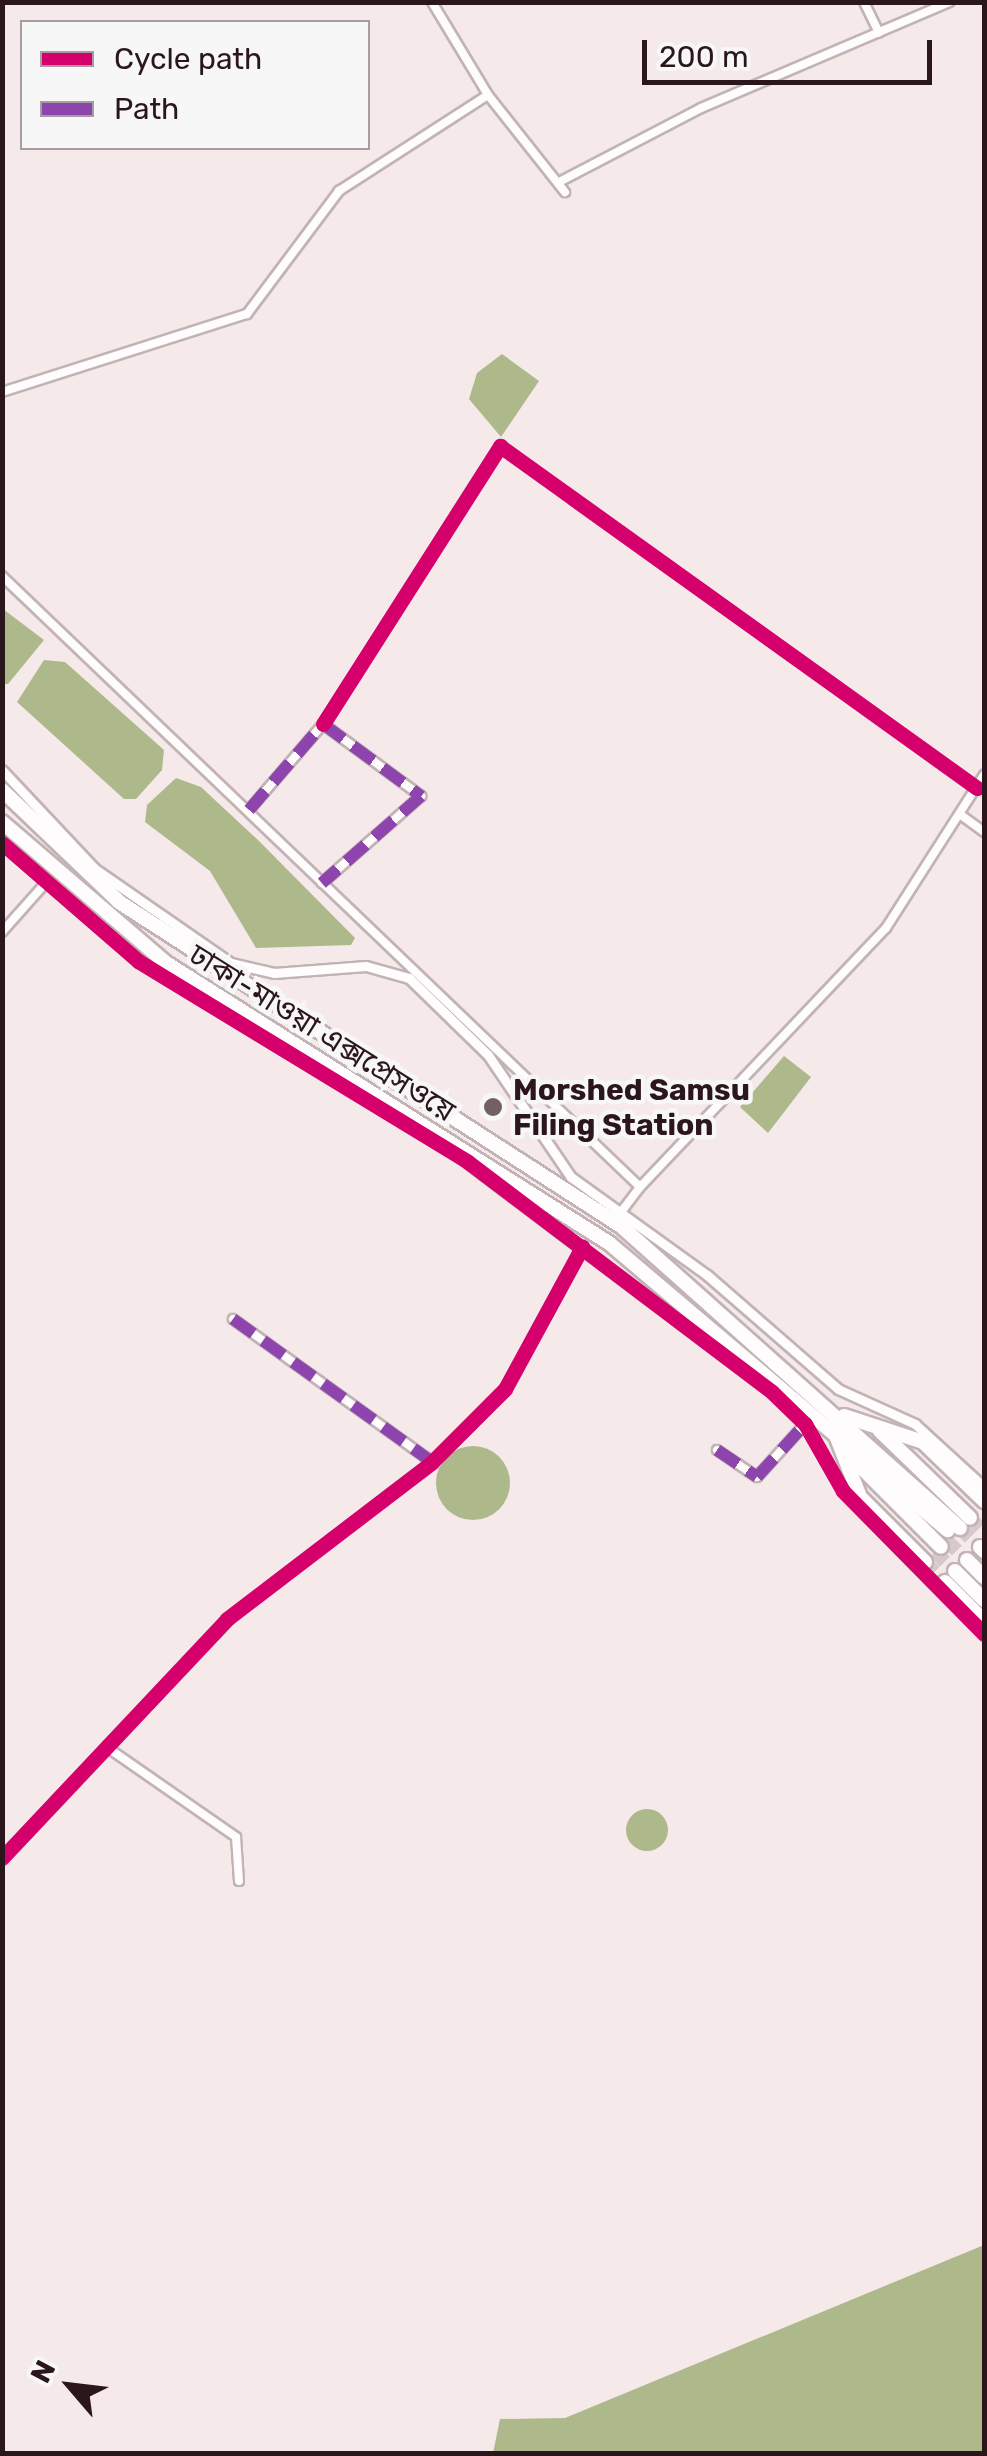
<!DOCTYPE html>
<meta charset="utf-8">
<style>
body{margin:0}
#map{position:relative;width:987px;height:2456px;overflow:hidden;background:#f5e9ea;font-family:Rubik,"Noto Sans Bengali",sans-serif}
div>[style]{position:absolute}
.water>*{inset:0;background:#adb98b}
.round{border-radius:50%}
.motorway-tunnel>*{height:14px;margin-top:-7px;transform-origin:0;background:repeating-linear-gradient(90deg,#d7c9cb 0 14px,transparent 0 21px)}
.roads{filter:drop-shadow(2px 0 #c2b3b5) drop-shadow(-2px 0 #c2b3b5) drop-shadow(0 2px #c2b3b5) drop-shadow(0 -2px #c2b3b5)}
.minor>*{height:8px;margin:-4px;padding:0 4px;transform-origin:4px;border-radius:4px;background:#fefcfc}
.tertiary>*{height:9px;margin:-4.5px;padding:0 4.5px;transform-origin:4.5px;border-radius:4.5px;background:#fefcfc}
.motorway>*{height:14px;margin:-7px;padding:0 7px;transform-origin:7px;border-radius:7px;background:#fefcfc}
.quiet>*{height:12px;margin-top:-6px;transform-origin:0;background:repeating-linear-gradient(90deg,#8e44ad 0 25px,transparent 0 37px)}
.cycleway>*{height:15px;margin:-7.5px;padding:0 7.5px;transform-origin:7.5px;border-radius:7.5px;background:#d6006c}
.dots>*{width:28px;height:28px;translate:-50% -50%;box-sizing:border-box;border:5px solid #f7f7f7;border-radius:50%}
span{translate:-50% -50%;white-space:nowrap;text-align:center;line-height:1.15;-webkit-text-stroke:9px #f7f7f7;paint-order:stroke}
.street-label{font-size:30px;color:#2b161b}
.poi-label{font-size:30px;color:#2b161b;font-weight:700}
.left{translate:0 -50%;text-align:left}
.frame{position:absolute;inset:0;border:5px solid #2b161b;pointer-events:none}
.legend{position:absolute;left:20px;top:20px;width:350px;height:130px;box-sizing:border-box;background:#f7f7f7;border:2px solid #a59d9f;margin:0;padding:12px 18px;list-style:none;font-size:30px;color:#2b161b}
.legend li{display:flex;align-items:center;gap:20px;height:50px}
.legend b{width:50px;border:2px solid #a59d9f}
.north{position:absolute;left:20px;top:2336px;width:100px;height:100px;-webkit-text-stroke:8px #f7f7f7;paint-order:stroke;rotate:298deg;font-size:28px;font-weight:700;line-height:40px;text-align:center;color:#2b161b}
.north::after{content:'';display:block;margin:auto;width:35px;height:45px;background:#2b161b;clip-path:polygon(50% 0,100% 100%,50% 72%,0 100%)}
.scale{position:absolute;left:642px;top:40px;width:290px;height:45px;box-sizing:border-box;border:5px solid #2b161b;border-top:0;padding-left:12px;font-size:30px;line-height:35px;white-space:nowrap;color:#2b161b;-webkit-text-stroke:8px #f7f7f7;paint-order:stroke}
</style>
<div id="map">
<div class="water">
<i style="clip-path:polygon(502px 354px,539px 381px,501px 437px,469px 399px,477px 373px)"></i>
<i style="clip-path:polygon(3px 609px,44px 640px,8px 684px,3px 684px)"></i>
<i style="clip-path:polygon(44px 660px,65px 662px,164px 750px,162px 770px,136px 799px,124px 799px,17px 702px)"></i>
<i style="clip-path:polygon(176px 778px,201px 787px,258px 840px,355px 938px,351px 945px,256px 948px,210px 871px,145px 822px,147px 805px)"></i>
<i style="clip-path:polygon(784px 1056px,811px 1077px,768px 1133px,740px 1107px)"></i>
<i class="round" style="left:436px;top:1446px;width:74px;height:74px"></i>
<i class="round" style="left:626px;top:1809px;width:42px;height:42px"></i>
<i style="clip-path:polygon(984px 2245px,984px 2453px,493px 2453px,500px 2419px,565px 2418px)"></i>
</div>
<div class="motorway-tunnel">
<i style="left:970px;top:1518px;width:20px;rotate:45deg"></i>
<i style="left:960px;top:1528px;width:28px;rotate:44deg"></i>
<i style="left:947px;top:1541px;width:28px;rotate:44deg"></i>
<i style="left:935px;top:1552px;width:28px;rotate:44deg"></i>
<i style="left:925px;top:1562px;width:28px;rotate:45deg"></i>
</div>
<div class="roads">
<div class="minor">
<i style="left:432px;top:2px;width:109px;rotate:58.9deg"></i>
<i style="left:488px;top:95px;width:124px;rotate:51.6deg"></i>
<i style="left:864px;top:2px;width:34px;rotate:64deg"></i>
<i style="left:561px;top:181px;width:158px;rotate:-27.5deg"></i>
<i style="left:701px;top:108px;width:270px;rotate:-23.1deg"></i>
<i style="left:2px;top:392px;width:257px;rotate:-17.7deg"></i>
<i style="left:247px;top:314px;width:154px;rotate:-53.2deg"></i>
<i style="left:339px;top:191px;width:177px;rotate:-32.8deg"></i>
<i style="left:2px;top:576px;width:883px;rotate:43.76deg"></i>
<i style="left:640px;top:1187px;width:31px;rotate:127deg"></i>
<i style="left:323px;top:724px;width:330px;rotate:-57.5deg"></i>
<i style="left:500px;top:446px;width:587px;rotate:35.64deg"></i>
<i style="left:249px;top:810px;width:113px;rotate:-49.3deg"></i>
<i style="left:323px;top:724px;width:122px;rotate:36.3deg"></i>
<i style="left:421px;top:796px;width:132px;rotate:138.7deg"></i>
<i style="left:961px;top:815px;width:29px;rotate:36deg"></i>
<i style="left:2px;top:932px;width:62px;rotate:-48.3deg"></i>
<i style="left:640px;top:1187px;width:357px;rotate:-46.5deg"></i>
<i style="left:886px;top:928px;width:182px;rotate:-57.4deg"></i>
<i style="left:233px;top:1319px;width:245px;rotate:35.7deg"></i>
<i style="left:717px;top:1450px;width:48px;rotate:34deg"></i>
<i style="left:757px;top:1477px;width:72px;rotate:-47.8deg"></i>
<i style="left:108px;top:1748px;width:156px;rotate:34.8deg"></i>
<i style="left:236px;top:1837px;width:44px;rotate:86.1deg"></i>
<i style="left:2px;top:1858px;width:328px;rotate:-46.7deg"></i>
<i style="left:227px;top:1619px;width:258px;rotate:-37.4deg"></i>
<i style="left:432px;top:1462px;width:103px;rotate:-45deg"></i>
<i style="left:505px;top:1389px;width:162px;rotate:-61.5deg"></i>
</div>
<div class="tertiary">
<i style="left:2px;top:770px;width:136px;rotate:46.8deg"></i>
<i style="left:95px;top:869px;width:165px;rotate:34.7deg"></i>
<i style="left:231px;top:963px;width:44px;rotate:13.1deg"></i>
<i style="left:274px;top:973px;width:92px;rotate:-4.4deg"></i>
<i style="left:366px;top:966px;width:45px;rotate:15.6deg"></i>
<i style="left:409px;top:978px;width:110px;rotate:44.3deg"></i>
<i style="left:488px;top:1055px;width:148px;rotate:55.8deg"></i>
<i style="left:571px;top:1177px;width:168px;rotate:35.8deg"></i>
<i style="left:707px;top:1275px;width:174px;rotate:41deg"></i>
<i style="left:838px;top:1389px;width:85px;rotate:24.4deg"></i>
<i style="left:915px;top:1424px;width:93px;rotate:42.4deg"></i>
<i style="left:2px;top:843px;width:180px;rotate:40.9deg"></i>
<i style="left:138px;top:961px;width:307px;rotate:31deg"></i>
<i style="left:456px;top:1154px;width:396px;rotate:37deg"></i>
<i style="left:772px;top:1392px;width:46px;rotate:44.1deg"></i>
<i style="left:805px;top:1424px;width:77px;rotate:60.4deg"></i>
<i style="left:843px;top:1491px;width:201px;rotate:45.4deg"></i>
</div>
<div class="motorway">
<i style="left:2px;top:790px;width:162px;rotate:43.7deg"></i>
<i style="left:119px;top:902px;width:597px;rotate:32.84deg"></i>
<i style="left:621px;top:1226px;width:454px;rotate:41.7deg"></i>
<i style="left:2px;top:822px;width:216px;rotate:40.7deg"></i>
<i style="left:166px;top:963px;width:524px;rotate:32.3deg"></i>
<i style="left:609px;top:1243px;width:444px;rotate:40.3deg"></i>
<i style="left:844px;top:1416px;width:83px;rotate:18.2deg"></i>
<i style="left:923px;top:1442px;width:85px;rotate:44deg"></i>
<i style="left:833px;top:1428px;width:74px;rotate:68.6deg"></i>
<i style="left:860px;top:1497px;width:92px;rotate:45deg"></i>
<i style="left:880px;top:1431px;width:125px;rotate:44deg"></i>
<i style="left:846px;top:1452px;width:134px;rotate:45deg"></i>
<i style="left:980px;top:1547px;width:6px;rotate:45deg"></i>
<i style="left:967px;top:1560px;width:24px;rotate:45deg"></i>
<i style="left:955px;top:1571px;width:41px;rotate:45deg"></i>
<i style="left:945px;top:1582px;width:55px;rotate:45deg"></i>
</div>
</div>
<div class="quiet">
<i style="left:249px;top:810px;width:113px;rotate:-49.3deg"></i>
<i style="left:323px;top:724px;width:122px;rotate:36.3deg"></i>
<i style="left:421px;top:796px;width:132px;rotate:138.7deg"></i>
<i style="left:233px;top:1319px;width:245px;rotate:35.7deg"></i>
<i style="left:717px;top:1450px;width:48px;rotate:34deg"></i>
<i style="left:757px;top:1477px;width:72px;rotate:-47.8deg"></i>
</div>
<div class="cycleway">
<i style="left:323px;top:724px;width:330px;rotate:-57.5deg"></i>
<i style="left:500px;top:446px;width:587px;rotate:35.64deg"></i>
<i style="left:2px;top:843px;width:180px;rotate:40.9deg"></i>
<i style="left:138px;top:961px;width:386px;rotate:31.3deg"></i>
<i style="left:468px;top:1162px;width:381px;rotate:37.1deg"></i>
<i style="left:772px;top:1392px;width:46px;rotate:44.1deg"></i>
<i style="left:805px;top:1424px;width:77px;rotate:60.4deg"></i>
<i style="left:843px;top:1491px;width:201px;rotate:45.4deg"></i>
<i style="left:2px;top:1858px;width:328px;rotate:-46.7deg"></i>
<i style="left:227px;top:1619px;width:258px;rotate:-37.4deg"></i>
<i style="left:432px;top:1462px;width:103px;rotate:-45deg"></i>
<i style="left:505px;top:1389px;width:162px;rotate:-61.5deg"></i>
</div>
<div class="dots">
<i style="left:493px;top:1107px;background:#726063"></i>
</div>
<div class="street-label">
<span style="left:322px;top:1033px;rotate:32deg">ঢাকা-মাওয়া এক্সপ্রেসওয়ে</span>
</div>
<div class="poi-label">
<span class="left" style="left:513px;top:1107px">Morshed Samsu<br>Filing Station</span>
</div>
<div class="frame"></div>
<ul class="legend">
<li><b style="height:12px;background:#d6006c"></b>Cycle path</li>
<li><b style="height:12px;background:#8e44ad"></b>Path</li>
</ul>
<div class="north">N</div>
<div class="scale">200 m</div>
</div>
